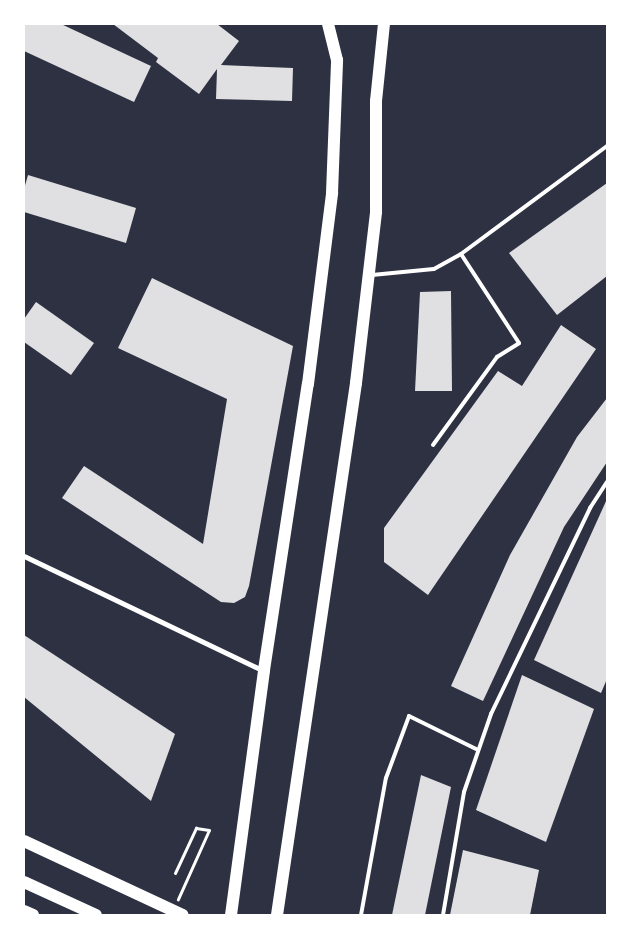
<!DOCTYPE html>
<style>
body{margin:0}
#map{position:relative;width:631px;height:939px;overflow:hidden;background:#2d3142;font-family:"Archivo Narrow",sans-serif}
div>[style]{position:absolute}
.building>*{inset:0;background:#e0e0e3}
.path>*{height:3px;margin:-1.5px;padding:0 1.5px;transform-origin:1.5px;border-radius:1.5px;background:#fff}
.service>*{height:4px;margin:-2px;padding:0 2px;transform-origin:2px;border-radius:2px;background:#fff}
.minor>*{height:5px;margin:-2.5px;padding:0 2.5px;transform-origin:2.5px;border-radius:2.5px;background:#fff}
.primary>*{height:12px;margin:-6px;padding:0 6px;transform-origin:6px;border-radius:6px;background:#fff}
span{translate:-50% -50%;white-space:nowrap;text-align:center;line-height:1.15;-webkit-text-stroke:4px #fff;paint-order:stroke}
.frame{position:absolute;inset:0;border:25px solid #fff;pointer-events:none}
</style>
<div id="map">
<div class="building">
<i style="clip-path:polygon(24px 24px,61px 24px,151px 66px,134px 102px,24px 51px)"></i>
<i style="clip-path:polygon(113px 24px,217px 24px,239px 41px,221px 65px,293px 68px,292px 101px,216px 99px,217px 69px,199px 94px,156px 62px,158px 58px)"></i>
<i style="clip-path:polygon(28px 175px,136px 208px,126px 243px,24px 212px,24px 189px)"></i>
<i style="clip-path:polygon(607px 183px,607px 276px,557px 315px,509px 253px)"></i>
<i style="clip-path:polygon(152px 278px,293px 346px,249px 586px,245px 597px,234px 603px,221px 602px,62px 498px,84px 466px,203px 544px,227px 399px,118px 348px)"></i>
<i style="clip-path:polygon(451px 291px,452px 391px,415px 391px,420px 292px)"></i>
<i style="clip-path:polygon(36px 302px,94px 343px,71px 375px,24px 342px,24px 319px)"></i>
<i style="clip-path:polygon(561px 325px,596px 349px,428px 595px,384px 562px,384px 528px,498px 371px,522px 386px)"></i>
<i style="clip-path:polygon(607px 398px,607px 462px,564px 527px,483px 701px,451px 686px,510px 555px,577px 437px)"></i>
<i style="clip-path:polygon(607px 499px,607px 679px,601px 693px,534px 660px)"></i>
<i style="clip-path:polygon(24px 635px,175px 734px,151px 801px,24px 697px)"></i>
<i style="clip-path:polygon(522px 675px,594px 709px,546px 842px,476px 810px)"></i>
<i style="clip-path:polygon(421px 775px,451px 787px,425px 915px,392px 915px)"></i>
<i style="clip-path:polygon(463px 850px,539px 870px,530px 915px,450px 915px)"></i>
</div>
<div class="path">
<i style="left:175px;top:873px;width:50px;rotate:-65deg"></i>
<i style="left:196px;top:828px;width:13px;rotate:9deg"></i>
<i style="left:209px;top:830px;width:76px;rotate:114.2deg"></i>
</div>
<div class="service">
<i style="left:372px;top:275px;width:62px;rotate:-5.5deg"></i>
<i style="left:434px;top:269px;width:31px;rotate:-29deg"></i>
<i style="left:461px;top:254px;width:182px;rotate:-36.5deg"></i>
<i style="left:433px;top:445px;width:109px;rotate:-54deg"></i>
<i style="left:497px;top:357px;width:26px;rotate:-32deg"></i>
<i style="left:519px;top:343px;width:106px;rotate:-123.1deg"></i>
<i style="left:361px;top:915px;width:139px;rotate:-79.7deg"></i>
<i style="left:386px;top:778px;width:66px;rotate:-69.6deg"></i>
<i style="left:409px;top:716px;width:77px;rotate:26.2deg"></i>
<i style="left:443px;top:915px;width:125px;rotate:-80.3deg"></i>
<i style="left:464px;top:792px;width:83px;rotate:-70.9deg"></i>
<i style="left:491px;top:714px;width:229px;rotate:-64.3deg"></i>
<i style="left:590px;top:508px;width:31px;rotate:-57deg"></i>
</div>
<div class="minor">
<i style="left:24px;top:556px;width:264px;rotate:25.6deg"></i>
</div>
<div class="primary">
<i style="left:24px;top:841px;width:175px;rotate:25deg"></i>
<i style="left:24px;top:882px;width:79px;rotate:24.6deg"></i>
<i style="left:24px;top:911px;width:10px;rotate:24deg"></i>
<i style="left:231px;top:915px;width:247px;rotate:-82.3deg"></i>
<i style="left:264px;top:670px;width:289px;rotate:-81.3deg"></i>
<i style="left:308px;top:384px;width:193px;rotate:-82.8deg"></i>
<i style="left:332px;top:193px;width:133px;rotate:-87.8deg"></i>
<i style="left:337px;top:60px;width:37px;rotate:-104deg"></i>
<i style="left:277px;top:915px;width:538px;rotate:-81.55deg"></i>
<i style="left:356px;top:383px;width:172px;rotate:-83.3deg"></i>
<i style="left:376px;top:212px;width:111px;rotate:-90deg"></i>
<i style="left:376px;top:101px;width:77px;rotate:-84.1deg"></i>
</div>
<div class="frame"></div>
</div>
